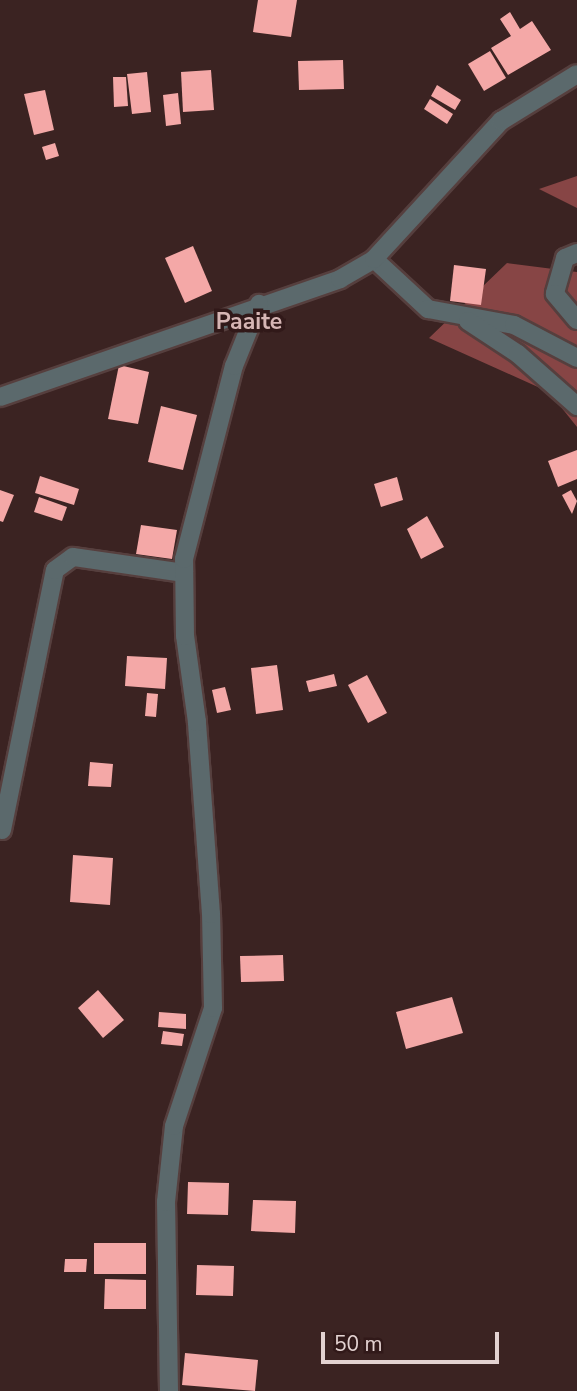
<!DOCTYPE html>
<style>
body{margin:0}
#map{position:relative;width:577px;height:1391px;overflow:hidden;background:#3b2322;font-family:"Nunito Sans",sans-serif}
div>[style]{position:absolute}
.forest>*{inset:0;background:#874545}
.building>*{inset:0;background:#f4a8a7}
.roads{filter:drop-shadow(2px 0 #563f3e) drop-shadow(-2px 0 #563f3e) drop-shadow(0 2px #563f3e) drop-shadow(0 -2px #563f3e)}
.minor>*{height:18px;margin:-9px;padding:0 9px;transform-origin:9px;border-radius:9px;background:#5b696c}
span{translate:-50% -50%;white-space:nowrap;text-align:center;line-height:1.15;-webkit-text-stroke:7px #311919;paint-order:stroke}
.neighbourhood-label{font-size:23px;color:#d6b6b5;font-weight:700}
.scale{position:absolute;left:321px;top:1332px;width:178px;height:32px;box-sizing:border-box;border:4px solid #e3d2d1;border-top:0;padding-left:9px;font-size:21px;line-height:24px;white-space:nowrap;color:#e3d2d1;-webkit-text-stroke:5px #311919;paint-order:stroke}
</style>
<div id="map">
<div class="forest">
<i style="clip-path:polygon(577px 176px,577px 208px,539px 189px)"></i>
<i style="clip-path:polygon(507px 263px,577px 272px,577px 427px,549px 392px,429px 338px)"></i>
</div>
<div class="building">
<i style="clip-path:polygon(258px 0,297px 0,291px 37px,253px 32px)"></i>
<i style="clip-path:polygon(510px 12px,520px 29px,532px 21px,551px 50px,508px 75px,491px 48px,511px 36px,500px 19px)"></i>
<i style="clip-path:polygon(490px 51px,506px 78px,484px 91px,468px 64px)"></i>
<i style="clip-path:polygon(343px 60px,344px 89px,299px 90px,298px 61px)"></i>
<i style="clip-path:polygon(211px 70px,214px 110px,183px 112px,181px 72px)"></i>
<i style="clip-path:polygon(147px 72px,151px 112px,132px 114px,127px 74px)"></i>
<i style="clip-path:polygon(113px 77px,126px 77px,128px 106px,114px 107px)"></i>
<i style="clip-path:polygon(437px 85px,461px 100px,455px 110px,431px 96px)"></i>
<i style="clip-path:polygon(45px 90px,54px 130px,34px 135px,24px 94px)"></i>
<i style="clip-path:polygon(178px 93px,181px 124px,166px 126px,163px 95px)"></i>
<i style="clip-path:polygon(430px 99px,453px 114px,447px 124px,424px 109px)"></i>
<i style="clip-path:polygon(55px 143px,59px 156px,46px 160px,42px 147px)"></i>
<i style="clip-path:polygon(193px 246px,212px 291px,185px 303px,165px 258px)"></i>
<i style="clip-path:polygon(454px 265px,486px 269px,481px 305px,450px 301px)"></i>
<i style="clip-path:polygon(119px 365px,149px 372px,138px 424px,108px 419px)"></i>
<i style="clip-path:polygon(161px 406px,197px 415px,183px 470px,148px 462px)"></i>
<i style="clip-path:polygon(577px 450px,577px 479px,558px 487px,548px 461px)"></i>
<i style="clip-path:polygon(40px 476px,79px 489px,74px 505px,35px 493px)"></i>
<i style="clip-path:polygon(397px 477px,403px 500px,381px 507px,374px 484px)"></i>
<i style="clip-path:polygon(0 490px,14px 495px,3px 522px,0 521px)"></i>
<i style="clip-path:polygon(571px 490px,577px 501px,572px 514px,562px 495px)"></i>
<i style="clip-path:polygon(39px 497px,67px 507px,62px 521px,34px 512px)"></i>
<i style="clip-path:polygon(427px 516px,444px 547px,421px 559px,407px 529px)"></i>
<i style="clip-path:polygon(141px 525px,177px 530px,172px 559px,136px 554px)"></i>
<i style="clip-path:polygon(127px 656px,167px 658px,165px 689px,125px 686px)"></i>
<i style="clip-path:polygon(277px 665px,283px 710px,256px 714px,251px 668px)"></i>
<i style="clip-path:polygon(334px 674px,337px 686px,309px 692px,306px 681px)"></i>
<i style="clip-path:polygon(367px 675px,387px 713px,368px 723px,348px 685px)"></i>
<i style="clip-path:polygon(225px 687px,231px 710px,217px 713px,212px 690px)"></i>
<i style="clip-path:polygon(147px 693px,158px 694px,156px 717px,145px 716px)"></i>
<i style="clip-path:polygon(90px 762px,113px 764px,111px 787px,88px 786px)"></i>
<i style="clip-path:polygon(73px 855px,113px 858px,110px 905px,70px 902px)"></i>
<i style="clip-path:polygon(283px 955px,284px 981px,241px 982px,240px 956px)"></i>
<i style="clip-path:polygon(98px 990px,124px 1020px,103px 1038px,78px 1008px)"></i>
<i style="clip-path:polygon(452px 997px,463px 1033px,406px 1049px,396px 1012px)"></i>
<i style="clip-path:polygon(159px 1012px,186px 1014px,186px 1029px,158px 1027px)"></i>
<i style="clip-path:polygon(163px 1031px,184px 1034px,182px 1046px,161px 1044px)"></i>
<i style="clip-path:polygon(188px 1182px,229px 1183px,228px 1215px,187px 1214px)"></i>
<i style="clip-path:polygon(253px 1200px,296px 1201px,295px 1233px,251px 1231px)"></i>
<i style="clip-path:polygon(94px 1243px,146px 1243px,146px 1274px,94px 1274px)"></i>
<i style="clip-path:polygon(65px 1259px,87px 1259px,86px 1272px,64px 1272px)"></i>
<i style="clip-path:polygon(197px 1265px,234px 1266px,233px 1296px,196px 1295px)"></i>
<i style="clip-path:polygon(105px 1279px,146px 1280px,146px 1309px,104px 1309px)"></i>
<i style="clip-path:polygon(185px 1353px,258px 1360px,255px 1391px,182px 1385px)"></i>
</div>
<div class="roads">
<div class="minor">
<i style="left:577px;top:253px;width:13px;rotate:157deg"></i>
<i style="left:565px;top:258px;width:37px;rotate:106deg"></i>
<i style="left:555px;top:294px;width:34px;rotate:50deg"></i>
<i style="left:374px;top:259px;width:74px;rotate:42.8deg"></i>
<i style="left:428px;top:309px;width:87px;rotate:10.5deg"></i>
<i style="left:514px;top:325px;width:71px;rotate:27.6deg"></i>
<i style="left:468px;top:321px;width:60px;rotate:33.4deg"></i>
<i style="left:518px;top:354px;width:79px;rotate:41.4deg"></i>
<i style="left:0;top:397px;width:360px;rotate:-19.1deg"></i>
<i style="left:340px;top:279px;width:39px;rotate:-30deg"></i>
<i style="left:374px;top:259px;width:188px;rotate:-47.4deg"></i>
<i style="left:501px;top:121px;width:89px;rotate:-31.7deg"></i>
<i style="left:2px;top:830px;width:265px;rotate:-78.5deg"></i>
<i style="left:55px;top:570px;width:22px;rotate:-36deg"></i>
<i style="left:73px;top:557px;width:112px;rotate:8.2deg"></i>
<i style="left:169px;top:1391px;width:189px;rotate:-90.9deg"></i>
<i style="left:166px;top:1202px;width:76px;rotate:-84deg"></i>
<i style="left:174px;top:1126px;width:124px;rotate:-71.7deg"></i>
<i style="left:213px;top:1008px;width:94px;rotate:-91.2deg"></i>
<i style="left:211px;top:914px;width:193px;rotate:-94.2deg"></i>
<i style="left:197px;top:722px;width:87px;rotate:-97.9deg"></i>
<i style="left:185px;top:636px;width:77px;rotate:-90.7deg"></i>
<i style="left:184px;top:559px;width:199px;rotate:-75.5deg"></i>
<i style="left:234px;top:366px;width:67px;rotate:-68deg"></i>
</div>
</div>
<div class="neighbourhood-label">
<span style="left:249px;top:322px">Paaite</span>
</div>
<div class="scale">50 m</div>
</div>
